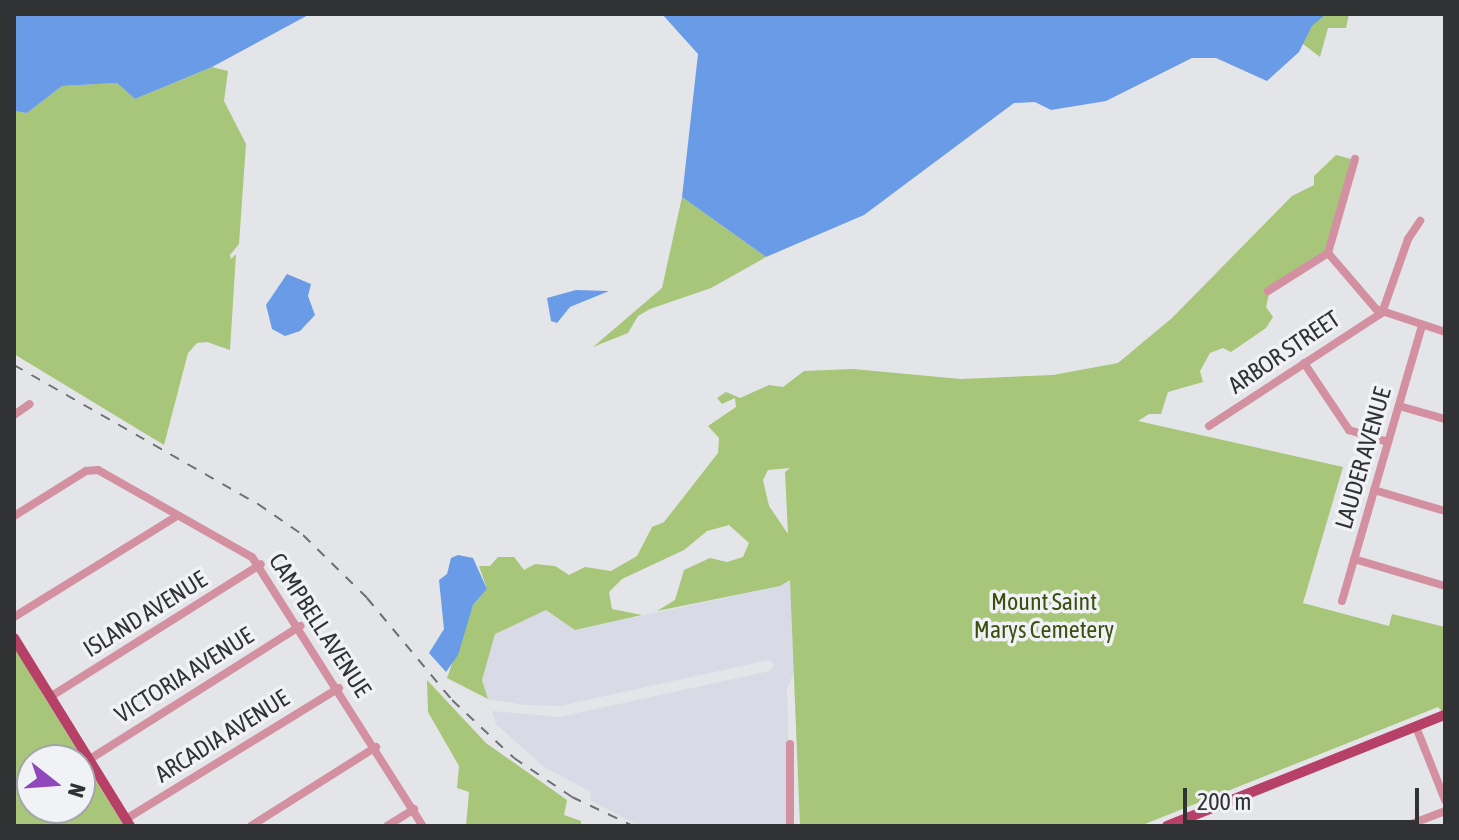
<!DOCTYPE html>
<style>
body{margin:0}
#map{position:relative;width:1459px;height:840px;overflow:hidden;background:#e4e5e8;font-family:"Asap Condensed",sans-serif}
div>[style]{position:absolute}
.built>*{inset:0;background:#d8dbe6}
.green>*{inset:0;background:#a7c679}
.water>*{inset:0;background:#6a9be7}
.minor>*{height:8px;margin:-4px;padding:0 4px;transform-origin:4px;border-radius:4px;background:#d390a0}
.major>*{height:10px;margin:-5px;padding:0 5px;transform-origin:5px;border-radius:5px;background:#b74067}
.rail>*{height:2px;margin-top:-1px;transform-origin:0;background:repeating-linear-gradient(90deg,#6e6f71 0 10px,transparent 0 20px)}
span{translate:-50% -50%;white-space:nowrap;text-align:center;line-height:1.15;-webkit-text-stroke:7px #f1f2f6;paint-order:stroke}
.street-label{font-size:24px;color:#313233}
.park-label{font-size:24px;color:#3b500f}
.frame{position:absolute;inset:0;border:16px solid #313233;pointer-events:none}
.north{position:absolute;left:16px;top:744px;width:80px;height:80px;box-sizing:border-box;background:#f1f2f6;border:2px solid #a4a5a8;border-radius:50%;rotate:107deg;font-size:22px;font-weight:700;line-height:32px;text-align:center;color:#313233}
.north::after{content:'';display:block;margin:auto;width:28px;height:36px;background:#9048ba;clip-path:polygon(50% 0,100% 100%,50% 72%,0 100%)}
.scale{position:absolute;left:1183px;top:788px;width:236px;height:36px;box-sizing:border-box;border:4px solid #313233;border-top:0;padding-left:10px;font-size:24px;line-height:28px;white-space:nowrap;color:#313233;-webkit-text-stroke:6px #f1f2f6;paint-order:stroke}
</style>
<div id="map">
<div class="built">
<i style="clip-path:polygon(793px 576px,803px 650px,787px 689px,791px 826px,639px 826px,590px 800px,591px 792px,544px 767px,496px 724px,492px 711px,559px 717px,770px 671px,774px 664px,769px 660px,560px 706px,526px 705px,488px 699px,482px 680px,494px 634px,546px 610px,575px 630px,780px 586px)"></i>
</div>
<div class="green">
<i style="clip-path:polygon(1318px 14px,1349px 14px,1346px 28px,1328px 28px,1320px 57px,1303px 44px,1299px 33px)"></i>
<i style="clip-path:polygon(212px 67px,228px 71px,224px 101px,246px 144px,239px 244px,230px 255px,231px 259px,236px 254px,230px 350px,207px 342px,197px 343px,188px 353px,164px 445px,14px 354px,14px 111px,27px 113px,62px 86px,117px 83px,135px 99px)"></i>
<i style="clip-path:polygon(evenodd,1336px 155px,1351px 159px,1327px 251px,1270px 290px,1266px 307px,1273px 317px,1266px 328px,1231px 352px,1223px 348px,1210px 353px,1200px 371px,1203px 382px,1168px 392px,1161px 414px,1149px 414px,1138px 421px,1343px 467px,1303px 603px,1389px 626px,1392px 614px,1445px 627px,1445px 715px,1438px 707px,1140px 826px,800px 826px,790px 580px,780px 586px,657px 611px,675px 600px,684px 570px,710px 558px,727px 562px,743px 557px,749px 543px,729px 525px,707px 531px,684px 550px,622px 579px,609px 592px,612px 609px,642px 615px,575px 630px,546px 610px,495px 634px,482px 680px,488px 699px,447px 678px,473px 605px,487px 589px,479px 566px,490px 566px,498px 557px,514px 557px,524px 570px,535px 564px,555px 566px,569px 575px,585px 567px,611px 571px,637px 556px,652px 527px,664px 522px,718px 453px,719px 438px,708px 426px,736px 407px,735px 398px,722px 404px,717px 398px,726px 392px,740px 398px,769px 385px,783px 387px,804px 371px,853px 369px,961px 379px,1053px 375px,1118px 363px,1172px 318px,1292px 196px,1314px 185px,1314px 176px,1336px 155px,790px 468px,785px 472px,788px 534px,769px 506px,763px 480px,768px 470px,790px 468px)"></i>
<i style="clip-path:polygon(682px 197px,766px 257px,711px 288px,650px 309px,638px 316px,628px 333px,593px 347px,662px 288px)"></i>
<i style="clip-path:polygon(evenodd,14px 645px,43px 695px,124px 826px,14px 826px,14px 645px,32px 760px,80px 760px,80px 808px,32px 808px,32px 760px)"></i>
<i style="clip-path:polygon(427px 680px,486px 743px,567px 800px,564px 815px,581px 821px,581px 826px,466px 826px,469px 792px,457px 788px,459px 766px,428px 712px)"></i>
</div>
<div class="water">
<i style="clip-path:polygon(14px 14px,310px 14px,212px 67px,135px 99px,117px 83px,62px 86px,27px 113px,14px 111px)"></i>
<i style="clip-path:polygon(662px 14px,1326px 14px,1312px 26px,1299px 52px,1267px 81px,1216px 58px,1192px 58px,1106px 101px,1051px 110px,1035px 102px,1014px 103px,864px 215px,766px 257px,682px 197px,698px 54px)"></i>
<i style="clip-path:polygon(287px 274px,311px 284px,308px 296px,315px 315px,300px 331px,285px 336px,272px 329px,266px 305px)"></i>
<i style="clip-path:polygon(576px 290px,609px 291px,570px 307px,557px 323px,551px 321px,547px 298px)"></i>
<i style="clip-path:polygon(458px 555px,473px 558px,487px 589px,473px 605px,458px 655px,446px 672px,429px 653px,444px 629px,439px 580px,447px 574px,451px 558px)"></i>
</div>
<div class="minor">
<i style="left:1328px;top:253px;width:74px;rotate:49.4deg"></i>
<i style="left:1376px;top:309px;width:73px;rotate:18.4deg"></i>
<i style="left:1268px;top:291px;width:71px;rotate:-32.3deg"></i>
<i style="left:1328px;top:253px;width:98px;rotate:-74deg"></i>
<i style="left:1304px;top:363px;width:81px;rotate:56.1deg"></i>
<i style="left:1349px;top:430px;width:41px;rotate:17.1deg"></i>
<i style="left:1399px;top:406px;width:48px;rotate:15.8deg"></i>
<i style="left:14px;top:415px;width:19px;rotate:-35deg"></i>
<i style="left:1209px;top:426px;width:207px;rotate:-33.2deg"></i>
<i style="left:1382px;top:313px;width:78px;rotate:-70.6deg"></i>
<i style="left:1408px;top:239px;width:22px;rotate:-56deg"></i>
<i style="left:1374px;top:490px;width:74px;rotate:16.5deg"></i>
<i style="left:14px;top:516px;width:85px;rotate:-32deg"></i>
<i style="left:86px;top:471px;width:12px;rotate:-5deg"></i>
<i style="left:98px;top:470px;width:177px;rotate:29.5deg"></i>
<i style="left:252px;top:557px;width:319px;rotate:57.6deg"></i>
<i style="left:1354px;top:559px;width:95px;rotate:16.5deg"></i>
<i style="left:1342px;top:601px;width:287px;rotate:-73.8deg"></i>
<i style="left:14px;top:617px;width:192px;rotate:-31.8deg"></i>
<i style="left:50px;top:697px;width:249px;rotate:-32.2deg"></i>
<i style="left:1416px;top:727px;width:79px;rotate:68.3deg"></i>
<i style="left:90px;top:759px;width:249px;rotate:-32.3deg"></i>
<i style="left:126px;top:819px;width:250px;rotate:-31.6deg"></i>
<i style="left:251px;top:826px;width:148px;rotate:-32.3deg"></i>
<i style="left:387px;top:826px;width:32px;rotate:-32deg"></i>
<i style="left:790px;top:826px;width:82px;rotate:-90deg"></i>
<i style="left:1406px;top:826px;width:42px;rotate:-21deg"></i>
</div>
<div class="major">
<i style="left:14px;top:638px;width:221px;rotate:58.3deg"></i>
<i style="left:1167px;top:826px;width:299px;rotate:-21.8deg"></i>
</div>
<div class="rail">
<i style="left:14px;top:365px;width:281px;rotate:29.7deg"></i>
<i style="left:258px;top:504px;width:55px;rotate:34.6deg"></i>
<i style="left:303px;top:535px;width:90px;rotate:44.5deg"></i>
<i style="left:367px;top:598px;width:133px;rotate:50.2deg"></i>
<i style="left:452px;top:700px;width:85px;rotate:43.1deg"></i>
<i style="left:514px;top:758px;width:70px;rotate:33.9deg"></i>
<i style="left:572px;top:797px;width:68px;rotate:25.4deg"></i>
</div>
<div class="street-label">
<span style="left:1284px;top:352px;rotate:-34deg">ARBOR STREET</span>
<span style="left:1363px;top:458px;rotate:-74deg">LAUDER AVENUE</span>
<span style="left:145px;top:614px;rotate:-32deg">ISLAND AVENUE</span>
<span style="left:320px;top:625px;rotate:57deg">CAMPBELL AVENUE</span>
<span style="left:184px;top:675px;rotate:-32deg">VICTORIA AVENUE</span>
<span style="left:222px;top:736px;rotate:-32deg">ARCADIA AVENUE</span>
</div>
<div class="park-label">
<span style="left:1044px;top:616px">Mount Saint<br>Marys Cemetery</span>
</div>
<div class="frame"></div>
<div class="north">N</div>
<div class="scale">200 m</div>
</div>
